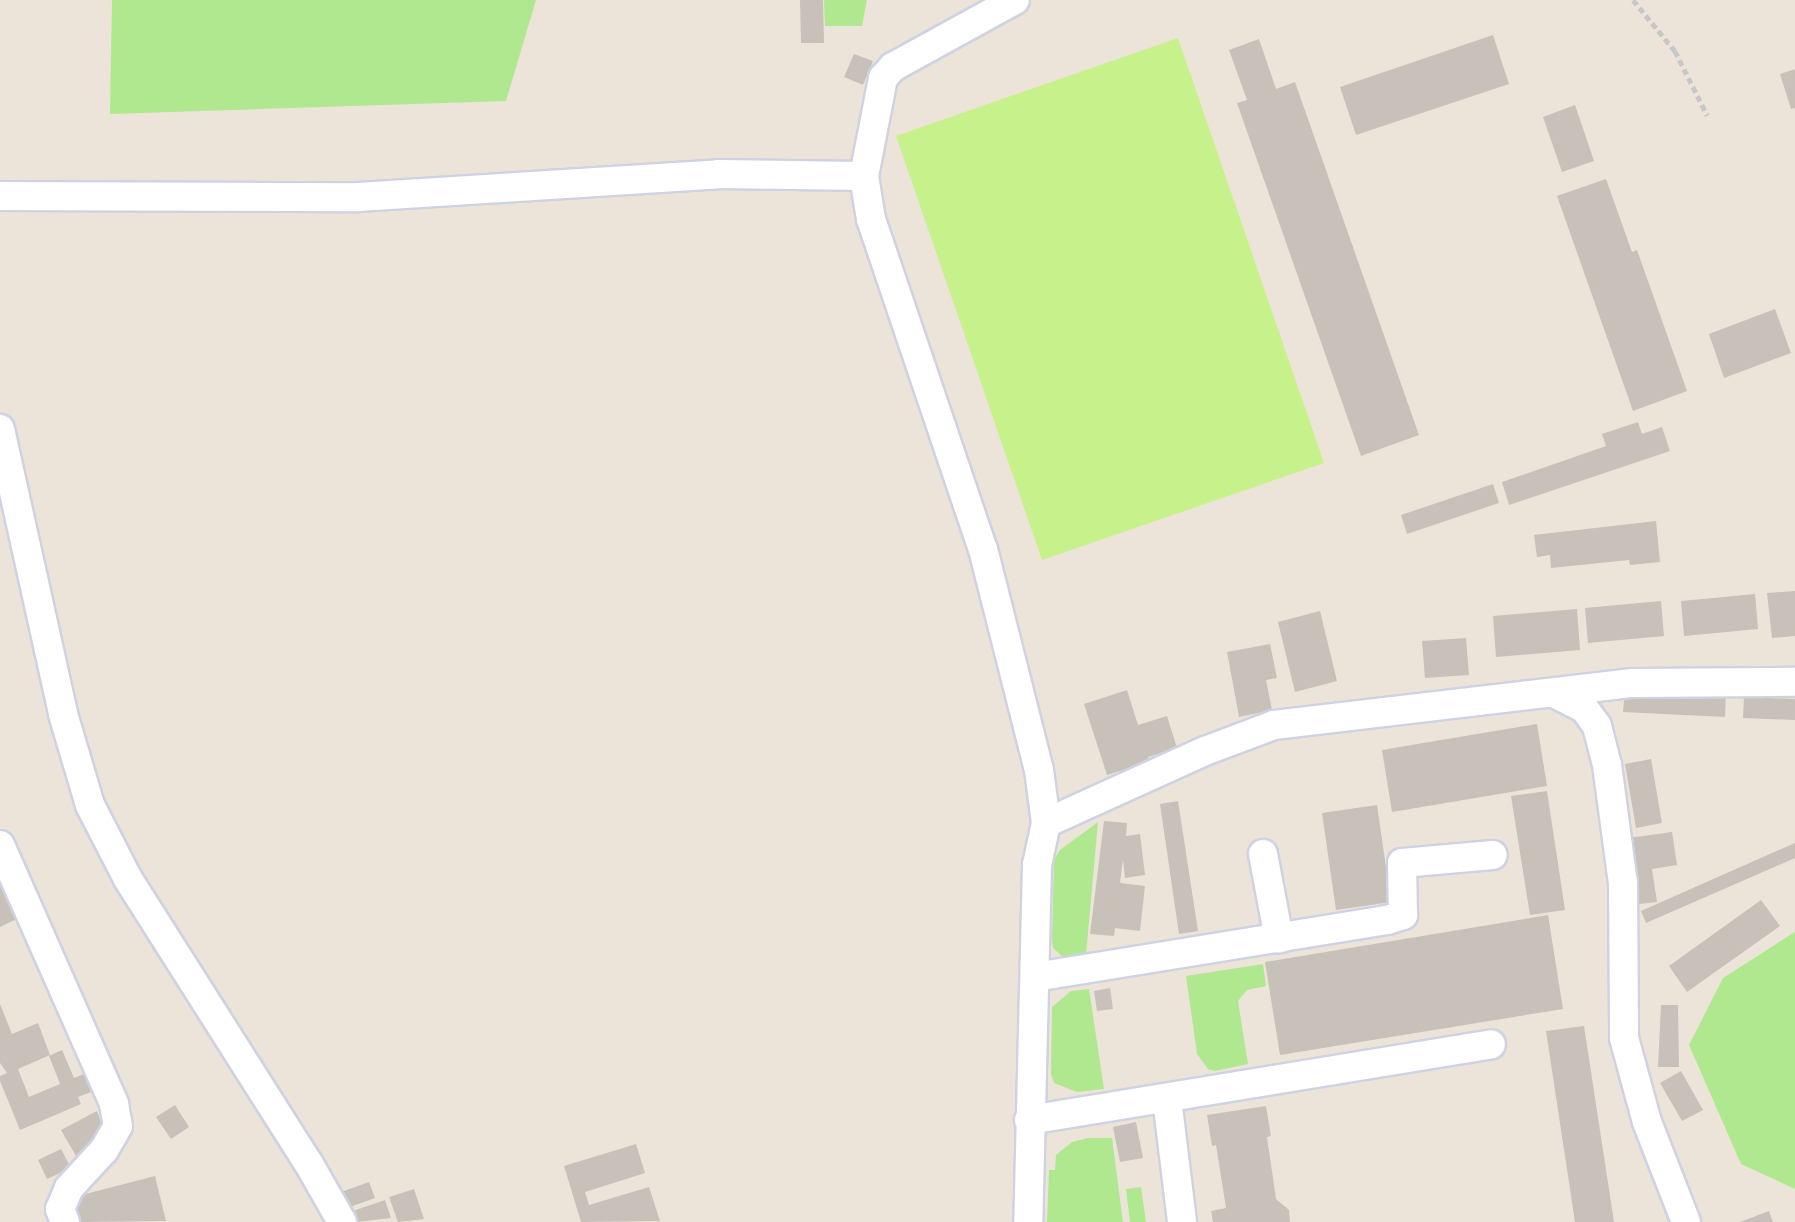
<!DOCTYPE html>
<style>
body{margin:0}
#map{position:relative;width:1795px;height:1222px;overflow:hidden;background:#ece4d9;font-family:"Space Grotesk",sans-serif}
div>[style]{position:absolute}
.green>*{inset:0;background:#b0e890}
.pitch>*{inset:0;background:#c7f18a}
.building>*{inset:0;background:#c7c1b9}
.path>*{height:5px;margin-top:-2.5px;transform-origin:0;background:repeating-linear-gradient(90deg,#c7c7c7 0 6px,transparent 0 10px)}
.roads{filter:drop-shadow(2px 0 #ced2e3) drop-shadow(-2px 0 #ced2e3) drop-shadow(0 2px #ced2e3) drop-shadow(0 -2px #ced2e3)}
.minor>*{height:28px;margin:-14px;padding:0 14px;transform-origin:14px;border-radius:14px;background:#fff}
span{translate:-50% -50%;white-space:nowrap;text-align:center;line-height:1.15;-webkit-text-stroke:6px #fff;paint-order:stroke}
</style>
<div id="map">
<div class="green">
<i style="clip-path:polygon(112px 0,536px 0,506px 101px,110px 114px)"></i>
<i style="clip-path:polygon(824px 0,867px 0,862px 26px,825px 26px)"></i>
<i style="clip-path:polygon(1098px 822px,1086px 955px,1063px 957px,1053px 948px,1052px 940px,1054px 859px,1060px 850px)"></i>
<i style="clip-path:polygon(1795px 932px,1795px 1189px,1741px 1164px,1689px 1045px,1723px 978px)"></i>
<i style="clip-path:polygon(1263px 964px,1266px 986px,1247px 990px,1238px 1001px,1248px 1064px,1215px 1071px,1208px 1069px,1197px 1054px,1186px 976px)"></i>
<i style="clip-path:polygon(1089px 989px,1104px 1089px,1077px 1092px,1054px 1083px,1051px 1074px,1052px 1007px,1071px 991px)"></i>
<i style="clip-path:polygon(1088px 1138px,1112px 1138px,1123px 1222px,1047px 1222px,1049px 1170px,1055px 1170px,1056px 1155px,1072px 1142px)"></i>
<i style="clip-path:polygon(1141px 1187px,1146px 1222px,1130px 1222px,1126px 1189px)"></i>
</div>
<div class="pitch">
<i style="clip-path:polygon(1178px 38px,1324px 463px,1042px 560px,896px 136px)"></i>
</div>
<div class="building">
<i style="clip-path:polygon(800px 0,823px 0,824px 43px,801px 43px)"></i>
<i style="clip-path:polygon(1493px 35px,1509px 84px,1356px 135px,1340px 87px)"></i>
<i style="clip-path:polygon(1259px 39px,1276px 89px,1295px 82px,1419px 435px,1361px 456px,1237px 103px,1247px 100px,1229px 50px)"></i>
<i style="clip-path:polygon(854px 54px,873px 61px,863px 85px,844px 77px)"></i>
<i style="clip-path:polygon(1795px 69px,1795px 108px,1791px 109px,1780px 74px)"></i>
<i style="clip-path:polygon(1575px 105px,1594px 161px,1562px 172px,1543px 117px)"></i>
<i style="clip-path:polygon(1606px 179px,1632px 252px,1637px 250px,1687px 391px,1633px 411px,1557px 196px)"></i>
<i style="clip-path:polygon(1775px 309px,1791px 353px,1724px 378px,1709px 334px)"></i>
<i style="clip-path:polygon(1638px 422px,1642px 434px,1662px 427px,1670px 451px,1509px 505px,1502px 482px,1606px 446px,1602px 434px)"></i>
<i style="clip-path:polygon(1493px 484px,1499px 503px,1407px 534px,1401px 515px)"></i>
<i style="clip-path:polygon(1656px 521px,1660px 562px,1630px 565px,1629px 560px,1551px 568px,1550px 555px,1537px 557px,1534px 535px)"></i>
<i style="clip-path:polygon(1795px 591px,1795px 636px,1772px 638px,1767px 593px)"></i>
<i style="clip-path:polygon(1755px 594px,1758px 629px,1684px 636px,1681px 601px)"></i>
<i style="clip-path:polygon(1661px 601px,1664px 636px,1588px 643px,1585px 608px)"></i>
<i style="clip-path:polygon(1577px 609px,1580px 650px,1496px 657px,1493px 616px)"></i>
<i style="clip-path:polygon(1320px 611px,1337px 681px,1295px 692px,1278px 622px)"></i>
<i style="clip-path:polygon(1466px 638px,1469px 675px,1425px 678px,1422px 641px)"></i>
<i style="clip-path:polygon(1270px 644px,1277px 678px,1266px 680px,1272px 710px,1239px 717px,1227px 652px)"></i>
<i style="clip-path:polygon(1127px 690px,1138px 725px,1167px 716px,1177px 748px,1148px 757px,1150px 762px,1107px 775px,1084px 704px)"></i>
<i style="clip-path:polygon(1625px 691px,1726px 693px,1725px 717px,1623px 712px)"></i>
<i style="clip-path:polygon(1744px 697px,1795px 699px,1795px 720px,1743px 718px)"></i>
<i style="clip-path:polygon(1537px 724px,1547px 786px,1392px 812px,1382px 750px)"></i>
<i style="clip-path:polygon(1651px 759px,1662px 823px,1636px 828px,1625px 764px)"></i>
<i style="clip-path:polygon(1547px 791px,1565px 910px,1530px 915px,1511px 796px)"></i>
<i style="clip-path:polygon(1178px 801px,1198px 931px,1179px 934px,1160px 804px)"></i>
<i style="clip-path:polygon(1377px 805px,1391px 902px,1336px 910px,1322px 813px)"></i>
<i style="clip-path:polygon(1104px 821px,1127px 823px,1126px 836px,1140px 834px,1145px 875px,1125px 878px,1123px 859px,1120px 883px,1145px 886px,1140px 931px,1115px 928px,1114px 936px,1090px 934px)"></i>
<i style="clip-path:polygon(1672px 832px,1677px 865px,1652px 869px,1657px 902px,1639px 904px,1629px 838px)"></i>
<i style="clip-path:polygon(1795px 843px,1795px 858px,1646px 923px,1641px 911px)"></i>
<i style="clip-path:polygon(0 872px,21px 917px,0 927px)"></i>
<i style="clip-path:polygon(1761px 900px,1780px 926px,1687px 992px,1669px 966px)"></i>
<i style="clip-path:polygon(1548px 915px,1563px 1009px,1280px 1055px,1265px 962px)"></i>
<i style="clip-path:polygon(1110px 988px,1113px 1009px,1097px 1011px,1094px 991px)"></i>
<i style="clip-path:polygon(0 1004px,12px 1034px,38px 1023px,50px 1055px,18px 1069px,29px 1097px,60px 1084px,49px 1056px,62px 1050px,74px 1078px,84px 1074px,91px 1092px,78px 1097px,81px 1104px,20px 1130px,0 1081px,0 1076px,7px 1073px,0 1063px)"></i>
<i style="clip-path:polygon(1661px 1005px,1678px 1005px,1679px 1067px,1658px 1067px)"></i>
<i style="clip-path:polygon(1584px 1026px,1614px 1222px,1575px 1222px,1546px 1031px)"></i>
<i style="clip-path:polygon(1681px 1071px,1703px 1110px,1682px 1121px,1660px 1083px)"></i>
<i style="clip-path:polygon(175px 1105px,189px 1127px,171px 1139px,156px 1117px)"></i>
<i style="clip-path:polygon(1266px 1106px,1271px 1136px,1267px 1137px,1276px 1199px,1289px 1210px,1290px 1222px,1213px 1222px,1211px 1211px,1226px 1208px,1216px 1145px,1212px 1146px,1207px 1115px)"></i>
<i style="clip-path:polygon(97px 1111px,104px 1130px,76px 1156px,61px 1130px)"></i>
<i style="clip-path:polygon(1136px 1122px,1143px 1158px,1120px 1162px,1113px 1127px)"></i>
<i style="clip-path:polygon(636px 1144px,645px 1173px,585px 1192px,589px 1205px,649px 1187px,660px 1221px,581px 1222px,564px 1166px)"></i>
<i style="clip-path:polygon(61px 1149px,71px 1168px,47px 1179px,38px 1160px)"></i>
<i style="clip-path:polygon(155px 1176px,166px 1221px,81px 1222px,74px 1197px)"></i>
<i style="clip-path:polygon(369px 1182px,375px 1198px,347px 1208px,341px 1192px)"></i>
<i style="clip-path:polygon(414px 1189px,424px 1219px,398px 1222px,389px 1197px)"></i>
<i style="clip-path:polygon(385px 1200px,391px 1218px,356px 1222px,353px 1211px)"></i>
<i style="clip-path:polygon(1769px 1211px,1773px 1222px,1740px 1222px)"></i>
</div>
<div class="path">
<i style="left:1633px;top:0;width:66px;rotate:50.5deg"></i>
<i style="left:1675px;top:51px;width:72px;rotate:63.4deg"></i>
</div>
<div class="roads">
<div class="minor">
<i style="left:864px;top:176px;width:44px;rotate:80.8deg"></i>
<i style="left:871px;top:219px;width:348px;rotate:71.3deg"></i>
<i style="left:983px;top:549px;width:228px;rotate:75.8deg"></i>
<i style="left:1039px;top:770px;width:53px;rotate:82.5deg"></i>
<i style="left:1046px;top:823px;width:43px;rotate:102.1deg"></i>
<i style="left:1037px;top:865px;width:357px;rotate:91.4deg"></i>
<i style="left:0;top:196px;width:358px;rotate:0.2deg"></i>
<i style="left:358px;top:197px;width:362px;rotate:-3.6deg"></i>
<i style="left:719px;top:174px;width:145px;rotate:0.8deg"></i>
<i style="left:864px;top:176px;width:100px;rotate:-79deg"></i>
<i style="left:883px;top:78px;width:15px;rotate:-48deg"></i>
<i style="left:893px;top:67px;width:139px;rotate:-28.8deg"></i>
<i style="left:0;top:429px;width:292px;rotate:77.5deg"></i>
<i style="left:63px;top:714px;width:95px;rotate:73.5deg"></i>
<i style="left:90px;top:805px;width:83px;rotate:62.8deg"></i>
<i style="left:128px;top:879px;width:338px;rotate:57.6deg"></i>
<i style="left:309px;top:1164px;width:67px;rotate:60.4deg"></i>
<i style="left:1554px;top:693px;width:34px;rotate:27deg"></i>
<i style="left:1584px;top:708px;width:22px;rotate:54deg"></i>
<i style="left:1597px;top:726px;width:40px;rotate:75.6deg"></i>
<i style="left:1607px;top:765px;width:119px;rotate:82.3deg"></i>
<i style="left:1623px;top:883px;width:155px;rotate:89.6deg"></i>
<i style="left:1624px;top:1038px;width:87px;rotate:74.7deg"></i>
<i style="left:1647px;top:1122px;width:107px;rotate:68.7deg"></i>
<i style="left:1046px;top:823px;width:175px;rotate:-24.4deg"></i>
<i style="left:1205px;top:751px;width:74px;rotate:-20.6deg"></i>
<i style="left:1274px;top:725px;width:361px;rotate:-6.7deg"></i>
<i style="left:1633px;top:683px;width:162px;rotate:-0.4deg"></i>
<i style="left:0;top:845px;width:283px;rotate:66.2deg"></i>
<i style="left:114px;top:1104px;width:22px;rotate:80deg"></i>
<i style="left:118px;top:1126px;width:28px;rotate:120deg"></i>
<i style="left:104px;top:1150px;width:52px;rotate:132.6deg"></i>
<i style="left:69px;top:1188px;width:23px;rotate:113deg"></i>
<i style="left:60px;top:1209px;width:14px;rotate:69deg"></i>
<i style="left:1263px;top:854px;width:86px;rotate:79.3deg"></i>
<i style="left:1035px;top:977px;width:357px;rotate:-9.2deg"></i>
<i style="left:1387px;top:920px;width:17px;rotate:-17deg"></i>
<i style="left:1403px;top:915px;width:52px;rotate:-91.1deg"></i>
<i style="left:1402px;top:863px;width:91px;rotate:-5deg"></i>
<i style="left:1167px;top:1099px;width:124px;rotate:83deg"></i>
<i style="left:1029px;top:1120px;width:468px;rotate:-9.3deg"></i>
</div>
</div>
</div>
